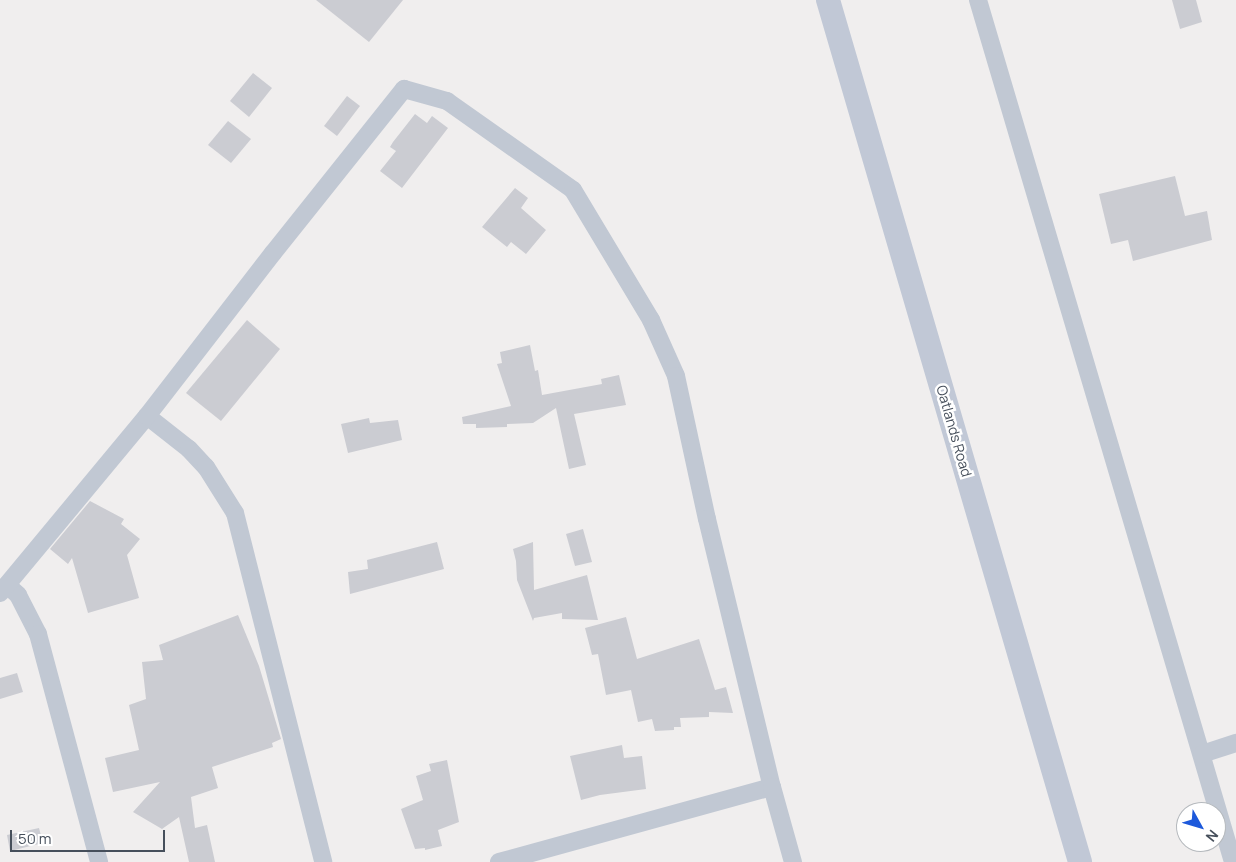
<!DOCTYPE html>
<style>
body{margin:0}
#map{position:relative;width:1236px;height:862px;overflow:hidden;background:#f0eeee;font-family:Manrope,sans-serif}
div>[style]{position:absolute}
.building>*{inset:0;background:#cbccd2}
.street>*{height:18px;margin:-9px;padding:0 9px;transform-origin:9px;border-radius:9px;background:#c1c8d3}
.secondary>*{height:24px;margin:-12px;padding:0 12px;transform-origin:12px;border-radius:12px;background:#c1c8d6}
span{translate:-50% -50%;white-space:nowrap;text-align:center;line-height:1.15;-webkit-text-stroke:5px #fff;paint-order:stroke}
.street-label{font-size:14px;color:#464f5b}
.north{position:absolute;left:1176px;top:802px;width:50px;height:50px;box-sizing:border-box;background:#fff;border:1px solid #b5b9bd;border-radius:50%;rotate:129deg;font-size:14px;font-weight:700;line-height:20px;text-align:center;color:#464f5b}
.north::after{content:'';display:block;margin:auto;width:18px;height:22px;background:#1d59db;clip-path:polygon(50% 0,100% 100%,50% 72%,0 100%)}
.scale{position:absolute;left:10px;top:830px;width:155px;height:22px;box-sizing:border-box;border:2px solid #464f5b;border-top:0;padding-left:6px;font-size:15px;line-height:18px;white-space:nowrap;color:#464f5b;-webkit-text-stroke:4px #fff;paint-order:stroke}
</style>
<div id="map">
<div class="building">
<i style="clip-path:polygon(316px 0,403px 0,369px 42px)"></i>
<i style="clip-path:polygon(1172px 0,1196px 0,1202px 22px,1180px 29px)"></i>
<i style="clip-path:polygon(253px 73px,272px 88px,249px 117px,230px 101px)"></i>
<i style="clip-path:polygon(347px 96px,360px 106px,337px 136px,324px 126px)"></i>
<i style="clip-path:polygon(415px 114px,427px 123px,432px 116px,448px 128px,402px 188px,380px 171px,396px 151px,390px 147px,393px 142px)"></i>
<i style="clip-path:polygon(228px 121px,251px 139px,231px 163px,208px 145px)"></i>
<i style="clip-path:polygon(1175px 176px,1185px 216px,1207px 211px,1212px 240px,1133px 261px,1128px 240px,1111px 244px,1099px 194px)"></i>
<i style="clip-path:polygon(515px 188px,528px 198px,521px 208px,546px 230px,526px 254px,511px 242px,507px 247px,482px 227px)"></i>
<i style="clip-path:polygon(247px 320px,280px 349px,221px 421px,186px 393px)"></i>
<i style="clip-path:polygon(530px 345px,535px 371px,538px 370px,542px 395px,602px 384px,601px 379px,619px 375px,626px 405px,574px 414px,586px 465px,569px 469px,556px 408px,533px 423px,507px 424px,507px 427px,476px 428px,476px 424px,463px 424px,462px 417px,511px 406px,497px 364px,502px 363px,500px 352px)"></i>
<i style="clip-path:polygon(369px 418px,370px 423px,398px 420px,402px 440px,348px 453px,341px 424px)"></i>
<i style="clip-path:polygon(90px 501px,124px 519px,121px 524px,140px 539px,127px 555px,139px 598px,88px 613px,72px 558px,68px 564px,50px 549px)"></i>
<i style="clip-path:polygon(583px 529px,592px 562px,575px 566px,566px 534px)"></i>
<i style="clip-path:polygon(437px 542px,444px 569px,350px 594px,348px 572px,368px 569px,367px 560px)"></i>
<i style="clip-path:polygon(533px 542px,534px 590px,587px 575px,598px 620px,562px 619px,562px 613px,534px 618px,533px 621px,517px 580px,516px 561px,513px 549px)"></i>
<i style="clip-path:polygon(238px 615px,259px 666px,281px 739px,272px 743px,273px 747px,212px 767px,218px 788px,191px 797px,195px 828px,207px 825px,215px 862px,189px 862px,179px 817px,162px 829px,133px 812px,160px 782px,113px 792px,105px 758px,139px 750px,129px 705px,146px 699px,142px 662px,163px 660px,159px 645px)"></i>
<i style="clip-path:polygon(626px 617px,637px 659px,699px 639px,715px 690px,726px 687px,733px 713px,709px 712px,709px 717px,680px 718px,681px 727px,674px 727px,674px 730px,655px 731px,652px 719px,638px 722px,631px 690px,606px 695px,598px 654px,592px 655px,585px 628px)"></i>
<i style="clip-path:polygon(17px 673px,23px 692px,0 699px,0 678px)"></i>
<i style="clip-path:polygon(622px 745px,624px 758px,642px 756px,646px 789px,600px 795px,581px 800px,570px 756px)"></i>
<i style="clip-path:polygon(447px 760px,459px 822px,438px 830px,442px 846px,425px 850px,425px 848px,415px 849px,401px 809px,423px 800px,416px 776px,431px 771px,429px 764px)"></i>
<i style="clip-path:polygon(39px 828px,43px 843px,10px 851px,7px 835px)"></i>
</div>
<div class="street">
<i style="left:978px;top:0;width:899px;rotate:73.52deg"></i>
<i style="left:147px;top:416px;width:53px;rotate:38.2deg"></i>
<i style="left:189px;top:449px;width:25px;rotate:47deg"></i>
<i style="left:206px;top:467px;width:54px;rotate:57.8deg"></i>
<i style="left:235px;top:513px;width:360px;rotate:75.8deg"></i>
<i style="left:7px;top:585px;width:15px;rotate:42deg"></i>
<i style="left:18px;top:595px;width:44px;rotate:62.9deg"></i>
<i style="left:38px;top:634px;width:236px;rotate:75deg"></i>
<i style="left:0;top:593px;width:230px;rotate:-50.3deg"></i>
<i style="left:147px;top:416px;width:206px;rotate:-52.3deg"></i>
<i style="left:273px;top:253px;width:210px;rotate:-51.4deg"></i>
<i style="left:404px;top:89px;width:45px;rotate:15.6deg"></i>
<i style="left:447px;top:101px;width:154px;rotate:35.2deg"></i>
<i style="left:573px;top:190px;width:152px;rotate:59deg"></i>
<i style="left:651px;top:320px;width:61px;rotate:65.9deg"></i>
<i style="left:676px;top:376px;width:146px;rotate:77.8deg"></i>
<i style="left:707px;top:519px;width:276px;rotate:76.4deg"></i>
<i style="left:1202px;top:754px;width:36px;rotate:-18deg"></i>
<i style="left:499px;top:862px;width:283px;rotate:-15.4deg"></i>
<i style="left:772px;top:787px;width:78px;rotate:74.4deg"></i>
</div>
<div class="secondary">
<i style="left:828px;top:0;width:898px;rotate:73.7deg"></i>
</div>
<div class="street-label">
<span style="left:954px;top:431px;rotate:74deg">Oatlands Road</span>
</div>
<div class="north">N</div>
<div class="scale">50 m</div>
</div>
